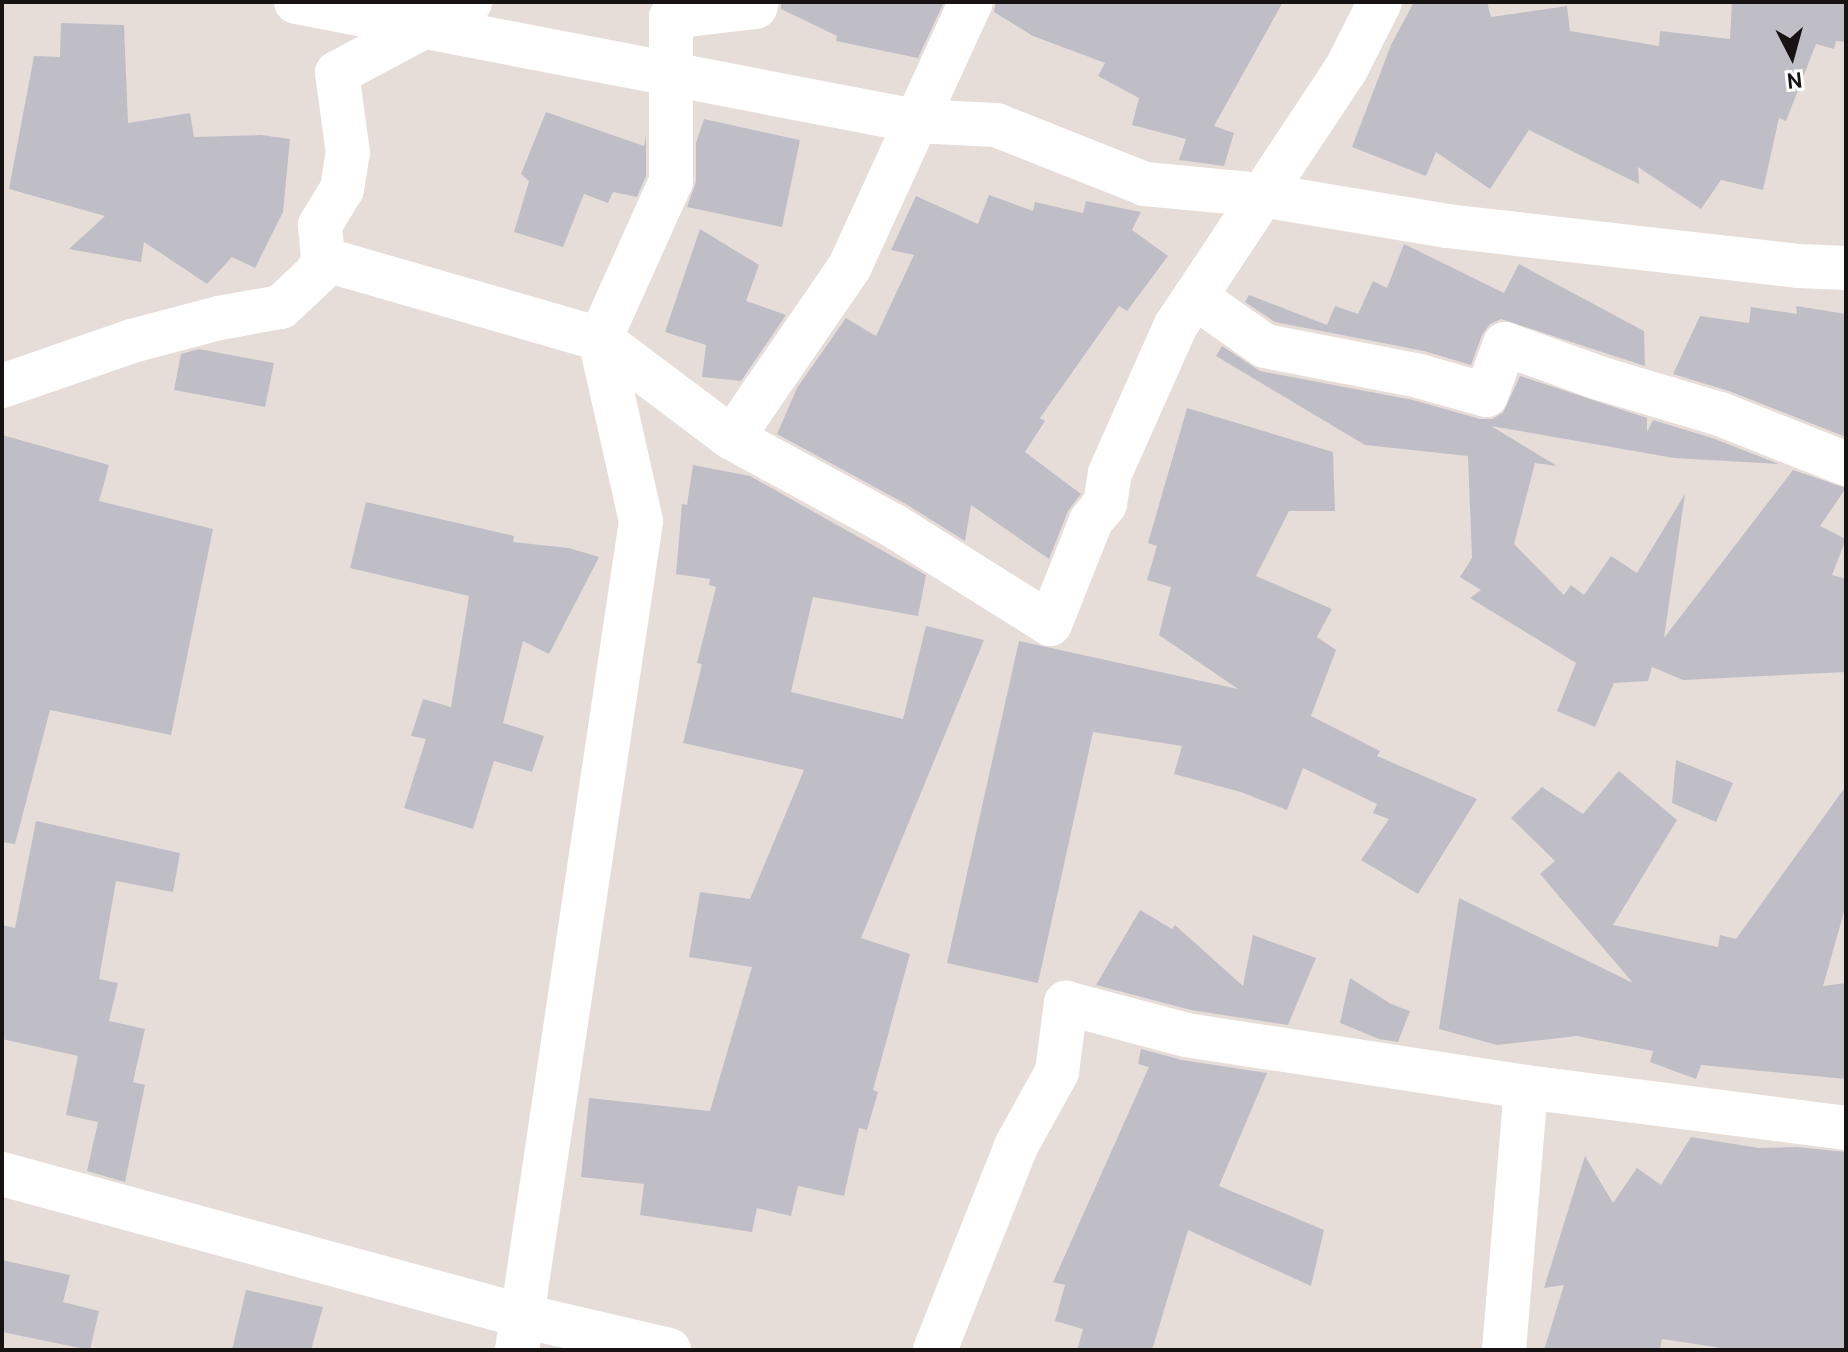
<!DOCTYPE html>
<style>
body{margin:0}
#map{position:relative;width:1848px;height:1352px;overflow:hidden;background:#e6ddd9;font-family:Cabin,sans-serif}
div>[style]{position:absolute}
.building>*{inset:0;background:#bfbec7}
.minor>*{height:44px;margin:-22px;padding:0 22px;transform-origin:22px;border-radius:22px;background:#fff}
span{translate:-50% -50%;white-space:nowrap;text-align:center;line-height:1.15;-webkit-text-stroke:7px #fff;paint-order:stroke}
.frame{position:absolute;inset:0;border:4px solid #161312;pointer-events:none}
.north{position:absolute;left:1752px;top:16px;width:80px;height:80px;-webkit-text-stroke:6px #fff;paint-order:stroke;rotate:174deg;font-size:22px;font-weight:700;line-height:32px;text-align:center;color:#161312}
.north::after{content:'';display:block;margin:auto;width:28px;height:36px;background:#161312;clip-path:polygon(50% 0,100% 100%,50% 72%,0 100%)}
</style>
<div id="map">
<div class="building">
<i style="clip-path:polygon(781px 2px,944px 2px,918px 58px,836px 41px,837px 36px,781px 9px)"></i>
<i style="clip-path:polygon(996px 2px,1283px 2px,1214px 126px,1234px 133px,1224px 166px,1179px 160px,1186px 139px,1132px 125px,1139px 98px,1098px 76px,1105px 63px,1033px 36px,994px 12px)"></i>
<i style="clip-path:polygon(1414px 2px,1487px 2px,1491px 17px,1567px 6px,1570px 31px,1659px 46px,1660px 31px,1730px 39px,1732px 2px,1846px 2px,1846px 42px,1836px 41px,1834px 49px,1816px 44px,1786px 121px,1779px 118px,1763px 190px,1721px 180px,1701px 209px,1638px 167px,1639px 184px,1529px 130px,1490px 189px,1436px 152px,1426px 176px,1352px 147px,1391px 45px)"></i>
<i style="clip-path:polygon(61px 23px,124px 25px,128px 123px,190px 113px,194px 137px,261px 135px,290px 139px,283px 212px,255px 268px,232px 257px,207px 284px,144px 242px,141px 262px,69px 249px,105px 216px,9px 189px,34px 56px,60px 57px)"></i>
<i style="clip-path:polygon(546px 112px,644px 146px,646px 136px,646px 176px,637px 197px,613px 192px,608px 203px,584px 194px,563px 247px,514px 232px,529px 181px,521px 174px)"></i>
<i style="clip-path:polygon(704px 119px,800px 140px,782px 227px,687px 207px,696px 182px,696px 143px)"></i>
<i style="clip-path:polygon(989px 195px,1033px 211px,1035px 202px,1083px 213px,1086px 201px,1141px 212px,1132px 230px,1168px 256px,1127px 311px,1119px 306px,1040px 418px,1045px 421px,1025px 452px,1081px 494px,1068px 511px,1049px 559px,971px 505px,965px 541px,906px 504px,777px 434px,797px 388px,846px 318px,876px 336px,914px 255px,891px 250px,916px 196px,978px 224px)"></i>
<i style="clip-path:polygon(700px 229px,759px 265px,746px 301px,786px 315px,741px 381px,702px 377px,706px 345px,665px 332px)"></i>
<i style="clip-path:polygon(1404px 244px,1504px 293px,1519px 264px,1644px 331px,1645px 366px,1501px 319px,1490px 324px,1482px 335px,1471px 365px,1424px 351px,1275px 322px,1245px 302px,1249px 295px,1327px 325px,1335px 306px,1358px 314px,1373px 281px,1387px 288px)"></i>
<i style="clip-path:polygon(1796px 306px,1846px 314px,1846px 437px,1729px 391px,1673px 374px,1700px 316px,1749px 323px,1751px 307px,1797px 314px)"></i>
<i style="clip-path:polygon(1222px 346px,1260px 371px,1413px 400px,1480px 419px,1492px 419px,1503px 413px,1520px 376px,1647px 418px,1647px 432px,1653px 420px,1712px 438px,1779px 464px,1674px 458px,1491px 426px,1557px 466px,1535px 463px,1514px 544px,1564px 595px,1571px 585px,1584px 595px,1611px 556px,1637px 573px,1685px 494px,1664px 638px,1793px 470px,1846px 488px,1820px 526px,1846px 539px,1832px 575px,1846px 579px,1846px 672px,1683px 680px,1652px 667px,1648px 681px,1614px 683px,1595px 727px,1557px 711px,1576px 663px,1470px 598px,1481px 590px,1460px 577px,1472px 558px,1468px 456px,1365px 445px,1216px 356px)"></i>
<i style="clip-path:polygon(199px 349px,274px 363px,265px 407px,174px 390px,181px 354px)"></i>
<i style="clip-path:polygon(1187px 408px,1333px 452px,1335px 511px,1289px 511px,1256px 576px,1332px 609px,1317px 637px,1336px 650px,1311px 716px,1380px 751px,1377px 756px,1477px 799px,1418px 894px,1361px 860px,1389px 819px,1373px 813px,1377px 804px,1303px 768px,1287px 810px,1241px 792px,1174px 774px,1182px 746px,1093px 732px,1038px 983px,947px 963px,1019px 641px,1238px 689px,1159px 635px,1171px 587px,1147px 580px,1157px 546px,1148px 543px)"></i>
<i style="clip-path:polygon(2px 435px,109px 465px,99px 501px,213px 529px,171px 735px,50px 710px,15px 844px,2px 842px)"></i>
<i style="clip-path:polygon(693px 465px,750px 476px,926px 575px,918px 616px,813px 597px,791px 692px,903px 719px,926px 626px,984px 640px,861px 938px,910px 954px,873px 1090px,878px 1092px,867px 1130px,859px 1128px,844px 1196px,798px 1186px,791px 1216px,757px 1208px,752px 1232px,640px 1215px,644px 1184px,581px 1177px,589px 1098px,710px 1111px,752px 967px,689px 957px,700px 892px,750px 899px,804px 770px,683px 743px,702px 664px,697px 663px,716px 587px,709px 585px,710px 579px,676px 574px,682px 504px,687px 505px)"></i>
<i style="clip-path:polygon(366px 502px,514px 536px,513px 542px,569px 548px,599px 557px,549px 654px,523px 641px,503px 723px,544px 736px,532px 772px,494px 761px,473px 829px,404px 808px,426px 739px,411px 736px,423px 699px,451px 707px,469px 596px,350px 568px)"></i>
<i style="clip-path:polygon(1676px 760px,1733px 783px,1716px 822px,1672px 803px)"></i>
<i style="clip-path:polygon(1619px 771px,1677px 820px,1613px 925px,1718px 947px,1720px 935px,1736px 939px,1846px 786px,1846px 905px,1823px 986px,1846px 983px,1846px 1079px,1701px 1065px,1696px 1079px,1650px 1062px,1653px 1051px,1577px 1036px,1497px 1045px,1439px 1029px,1459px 898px,1633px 983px,1540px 874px,1555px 861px,1511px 818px,1542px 787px,1583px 814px)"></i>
<i style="clip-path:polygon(36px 821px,180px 853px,173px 892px,116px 881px,99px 979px,118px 983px,109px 1021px,145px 1029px,133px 1082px,145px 1085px,125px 1182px,87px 1171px,98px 1122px,66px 1115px,78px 1056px,2px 1039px,2px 925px,15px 928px)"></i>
<i style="clip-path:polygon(1140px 910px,1172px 929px,1175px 925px,1243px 986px,1253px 935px,1316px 958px,1288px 1025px,1191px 1010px,1096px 985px)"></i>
<i style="clip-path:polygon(1350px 978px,1391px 1004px,1410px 1011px,1398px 1042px,1379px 1039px,1340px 1023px)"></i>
<i style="clip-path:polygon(1141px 1049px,1182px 1060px,1267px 1073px,1219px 1186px,1324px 1230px,1311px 1286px,1188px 1230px,1152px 1350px,1077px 1350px,1083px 1329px,1055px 1321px,1065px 1285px,1053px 1282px,1149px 1067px,1138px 1064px)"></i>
<i style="clip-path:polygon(1691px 1137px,1759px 1148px,1797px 1147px,1846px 1152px,1846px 1350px,1735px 1350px,1662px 1339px,1660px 1350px,1544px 1350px,1564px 1285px,1544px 1288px,1585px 1156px,1613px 1203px,1637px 1168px,1661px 1185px)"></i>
<i style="clip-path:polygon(2px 1260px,70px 1275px,63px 1302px,99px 1311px,90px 1350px,2px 1332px)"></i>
<i style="clip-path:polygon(246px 1290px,323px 1307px,311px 1350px,232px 1350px)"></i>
</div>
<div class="minor">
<i style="left:296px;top:2px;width:630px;rotate:10.88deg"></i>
<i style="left:915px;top:121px;width:81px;rotate:2.8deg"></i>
<i style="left:996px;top:125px;width:160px;rotate:21.6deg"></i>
<i style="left:1145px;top:184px;width:118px;rotate:5.4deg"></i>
<i style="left:1262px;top:195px;width:188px;rotate:9.5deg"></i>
<i style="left:1447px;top:226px;width:354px;rotate:6.5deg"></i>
<i style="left:1799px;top:266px;width:47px;rotate:2.4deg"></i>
<i style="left:323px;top:259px;width:288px;rotate:16.1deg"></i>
<i style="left:600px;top:339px;width:165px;rotate:36.9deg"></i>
<i style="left:732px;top:438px;width:184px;rotate:28.5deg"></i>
<i style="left:894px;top:526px;width:184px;rotate:32.1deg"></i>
<i style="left:1050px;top:624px;width:111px;rotate:-68.3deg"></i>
<i style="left:1091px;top:521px;width:22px;rotate:-51deg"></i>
<i style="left:1105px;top:504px;width:31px;rotate:-81deg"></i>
<i style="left:1110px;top:473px;width:162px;rotate:-66deg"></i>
<i style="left:1176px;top:325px;width:34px;rotate:-56deg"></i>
<i style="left:1195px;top:297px;width:85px;rotate:35deg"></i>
<i style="left:1265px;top:346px;width:157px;rotate:11deg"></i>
<i style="left:1419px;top:376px;width:70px;rotate:15.8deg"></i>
<i style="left:1486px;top:395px;width:54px;rotate:-69.6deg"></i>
<i style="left:1505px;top:344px;width:100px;rotate:19.9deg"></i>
<i style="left:1599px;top:378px;width:126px;rotate:16.6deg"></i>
<i style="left:1720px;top:414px;width:136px;rotate:21.6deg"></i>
<i style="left:1195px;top:297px;width:273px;rotate:-56.5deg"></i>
<i style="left:1346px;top:69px;width:75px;rotate:-63.1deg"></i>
<i style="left:2px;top:386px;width:138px;rotate:-19.1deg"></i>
<i style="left:132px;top:341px;width:90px;rotate:-14.8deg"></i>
<i style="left:219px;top:318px;width:63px;rotate:-10.1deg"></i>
<i style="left:281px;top:307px;width:51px;rotate:-43.4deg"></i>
<i style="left:318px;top:272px;width:14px;rotate:-69deg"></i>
<i style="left:323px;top:259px;width:34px;rotate:-95deg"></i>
<i style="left:320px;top:225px;width:42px;rotate:-58.6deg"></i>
<i style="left:342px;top:189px;width:36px;rotate:-81deg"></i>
<i style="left:348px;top:153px;width:81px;rotate:-97.8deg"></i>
<i style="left:337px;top:73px;width:151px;rotate:-28.1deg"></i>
<i style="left:732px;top:438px;width:209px;rotate:-55.5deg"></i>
<i style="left:850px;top:266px;width:290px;rotate:-65.4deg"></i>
<i style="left:2px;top:1174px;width:540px;rotate:15.25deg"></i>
<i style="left:523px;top:1316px;width:150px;rotate:13.1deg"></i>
<i style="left:517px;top:1350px;width:838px;rotate:-81.49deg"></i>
<i style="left:641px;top:521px;width:187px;rotate:-102.7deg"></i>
<i style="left:600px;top:339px;width:173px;rotate:-65.8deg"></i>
<i style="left:671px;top:181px;width:164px;rotate:-90deg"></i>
<i style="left:671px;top:17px;width:85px;rotate:-6.8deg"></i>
<i style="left:755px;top:7px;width:5px;rotate:-68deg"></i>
<i style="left:935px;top:1350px;width:219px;rotate:-68.3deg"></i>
<i style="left:1016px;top:1146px;width:85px;rotate:-61deg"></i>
<i style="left:1057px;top:1072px;width:70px;rotate:-82.6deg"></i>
<i style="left:1066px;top:1003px;width:124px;rotate:14.9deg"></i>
<i style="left:1186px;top:1035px;width:344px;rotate:8.7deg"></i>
<i style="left:1526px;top:1087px;width:323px;rotate:7.3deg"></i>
<i style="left:1504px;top:1350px;width:264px;rotate:-85.2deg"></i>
</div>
<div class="frame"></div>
<div class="north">N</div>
</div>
